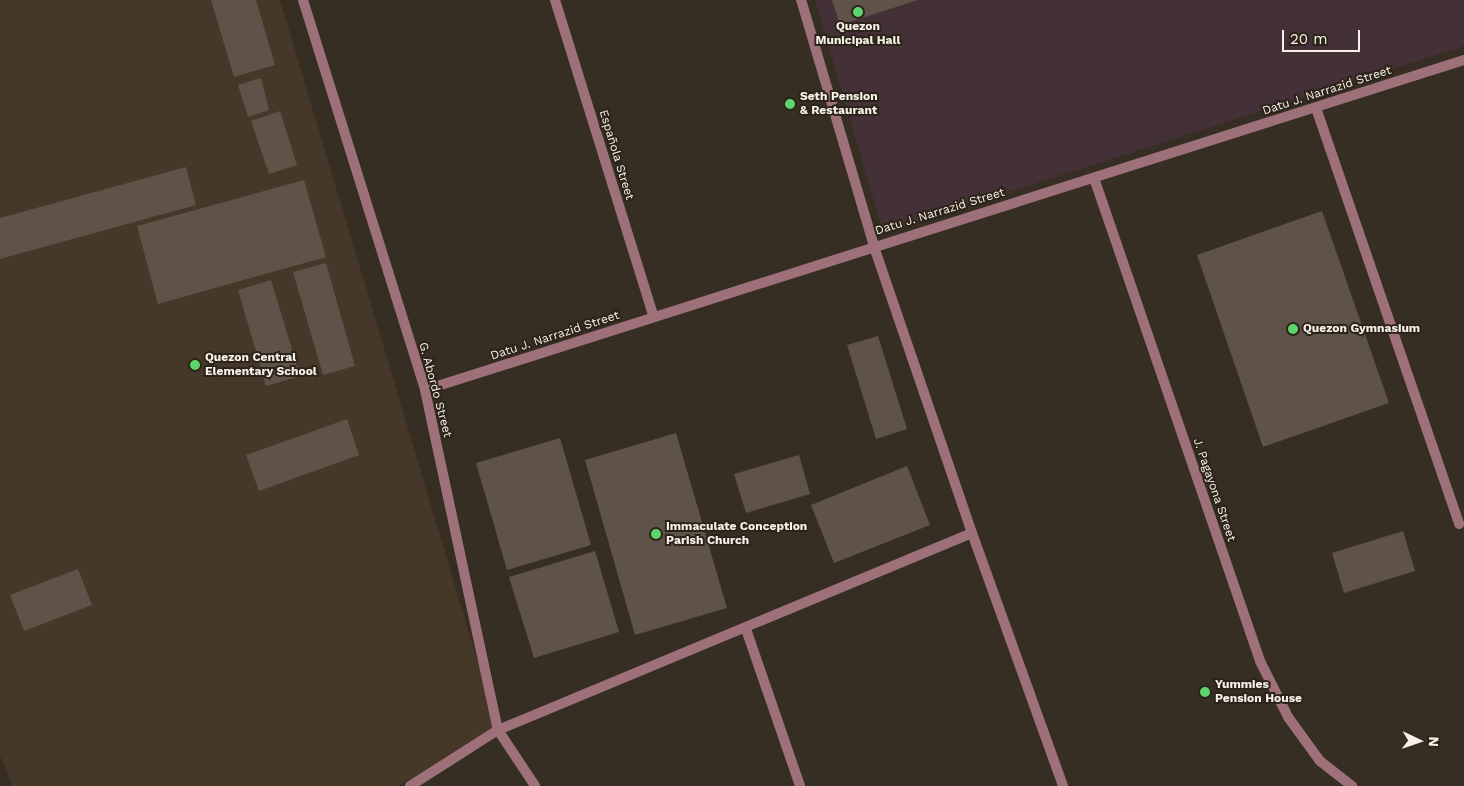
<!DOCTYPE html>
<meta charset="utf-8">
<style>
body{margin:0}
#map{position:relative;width:1464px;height:786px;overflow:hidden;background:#372e23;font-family:"Work Sans",sans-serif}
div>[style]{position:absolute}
.commercial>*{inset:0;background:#443138}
.built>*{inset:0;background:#453828}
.building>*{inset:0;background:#5f5248}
.lane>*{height:10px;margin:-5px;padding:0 5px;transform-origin:5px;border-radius:5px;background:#9e717a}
.street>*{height:10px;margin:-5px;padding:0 5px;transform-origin:5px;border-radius:5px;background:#9e717a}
.dots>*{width:14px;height:14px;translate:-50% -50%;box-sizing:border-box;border:2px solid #2d2419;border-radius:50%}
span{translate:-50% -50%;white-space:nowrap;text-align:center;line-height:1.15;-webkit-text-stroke:4px #2d2419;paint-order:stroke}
.poi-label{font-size:12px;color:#f7f1ea;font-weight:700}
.left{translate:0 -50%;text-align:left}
.street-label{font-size:12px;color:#f7f1ea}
.north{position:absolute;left:1394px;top:716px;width:50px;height:50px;-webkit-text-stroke:4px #2d2419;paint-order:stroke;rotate:93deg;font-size:14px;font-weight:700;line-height:20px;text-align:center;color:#f7f1ea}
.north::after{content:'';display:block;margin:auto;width:18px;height:22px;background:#f7f1ea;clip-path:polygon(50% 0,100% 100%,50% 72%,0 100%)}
.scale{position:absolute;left:1282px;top:30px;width:78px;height:22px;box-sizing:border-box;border:2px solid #f7f1ea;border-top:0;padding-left:6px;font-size:15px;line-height:18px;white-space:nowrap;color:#f7f1ea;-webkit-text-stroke:4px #2d2419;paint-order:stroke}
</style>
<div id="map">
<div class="commercial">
<i style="clip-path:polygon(815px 0,1464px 0,1464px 46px,883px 232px)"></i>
</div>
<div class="built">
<i style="clip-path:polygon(0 0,280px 0,498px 730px,398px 786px,13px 786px,0 756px)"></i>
</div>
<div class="building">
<i style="clip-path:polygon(211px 0,256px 0,275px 65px,234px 77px)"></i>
<i style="clip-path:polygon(832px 0,918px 0,840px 25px)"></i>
<i style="clip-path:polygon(261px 78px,269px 110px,248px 117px,238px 85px)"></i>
<i style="clip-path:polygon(280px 111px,297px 165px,269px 174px,251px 121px)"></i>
<i style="clip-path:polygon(186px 167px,196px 205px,0 259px,0 218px)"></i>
<i style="clip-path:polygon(304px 180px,326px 257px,158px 304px,137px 226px)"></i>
<i style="clip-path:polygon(1322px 211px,1389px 403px,1263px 447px,1197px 255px)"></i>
<i style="clip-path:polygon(326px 263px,355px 366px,323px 375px,293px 272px)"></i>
<i style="clip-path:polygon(271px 280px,300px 376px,266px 386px,238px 290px)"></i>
<i style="clip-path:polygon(878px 336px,907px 429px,876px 439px,847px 345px)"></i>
<i style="clip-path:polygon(347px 419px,359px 455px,259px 491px,246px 455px)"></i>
<i style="clip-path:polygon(676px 433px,727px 608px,635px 635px,585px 460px)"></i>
<i style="clip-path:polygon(560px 438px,591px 545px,507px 570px,476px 463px)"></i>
<i style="clip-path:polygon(799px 455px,810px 494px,746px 513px,734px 474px)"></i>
<i style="clip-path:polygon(907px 466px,930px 525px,834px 563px,811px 505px)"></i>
<i style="clip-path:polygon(1403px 531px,1415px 571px,1344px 593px,1332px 553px)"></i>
<i style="clip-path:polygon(595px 551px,619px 632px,534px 658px,509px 577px)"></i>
<i style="clip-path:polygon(78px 569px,92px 605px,24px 631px,10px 595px)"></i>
</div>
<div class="lane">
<i style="left:1316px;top:108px;width:440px;rotate:71deg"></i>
</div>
<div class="street">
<i style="left:303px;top:0;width:409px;rotate:72.6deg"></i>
<i style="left:425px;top:390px;width:348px;rotate:77.9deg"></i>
<i style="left:498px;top:730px;width:67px;rotate:56.5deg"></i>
<i style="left:555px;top:0;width:332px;rotate:72.7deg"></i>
<i style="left:1094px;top:178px;width:511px;rotate:71.03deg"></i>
<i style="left:1260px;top:661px;width:63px;rotate:63.4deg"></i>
<i style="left:1288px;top:717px;width:54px;rotate:54deg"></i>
<i style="left:1320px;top:761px;width:41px;rotate:38deg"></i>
<i style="left:425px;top:390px;width:1090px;rotate:-17.62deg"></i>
<i style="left:972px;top:533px;width:269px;rotate:70.2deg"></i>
<i style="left:746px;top:629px;width:166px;rotate:71deg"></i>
<i style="left:410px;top:786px;width:104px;rotate:-32.5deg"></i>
<i style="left:498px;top:730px;width:513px;rotate:-22.57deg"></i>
<i style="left:972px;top:533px;width:303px;rotate:-108.9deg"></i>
<i style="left:874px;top:246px;width:257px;rotate:-106.5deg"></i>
</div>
<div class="dots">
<i style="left:858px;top:12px;background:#5ed56c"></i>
<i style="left:790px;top:104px;background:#5ed56c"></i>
<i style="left:1293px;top:329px;background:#5ed56c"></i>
<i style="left:195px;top:365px;background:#5ed56c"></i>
<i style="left:656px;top:534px;background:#5ed56c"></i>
<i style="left:1205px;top:692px;background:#5ed56c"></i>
</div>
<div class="poi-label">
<span style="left:858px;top:34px">Quezon<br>Municipal Hall</span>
<span class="left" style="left:800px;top:104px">Seth Pension<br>&amp; Restaurant</span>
<span class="left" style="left:1303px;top:329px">Quezon Gymnasium</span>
<span class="left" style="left:205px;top:365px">Quezon Central<br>Elementary School</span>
<span class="left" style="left:666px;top:534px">Immaculate Conception<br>Parish Church</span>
<span class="left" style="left:1215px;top:692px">Yummies<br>Pension House</span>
</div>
<div class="street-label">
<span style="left:1327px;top:91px;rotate:-18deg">Datu J. Narrazid Street</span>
<span style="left:616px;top:155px;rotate:73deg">Española Street</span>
<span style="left:940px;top:212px;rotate:-17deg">Datu J. Narrazid Street</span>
<span style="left:555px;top:336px;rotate:-18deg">Datu J. Narrazid Street</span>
<span style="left:435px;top:390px;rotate:75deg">G. Abordo Street</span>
<span style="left:1214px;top:490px;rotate:71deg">J. Pagayona Street</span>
</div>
<div class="north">N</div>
<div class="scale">20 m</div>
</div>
